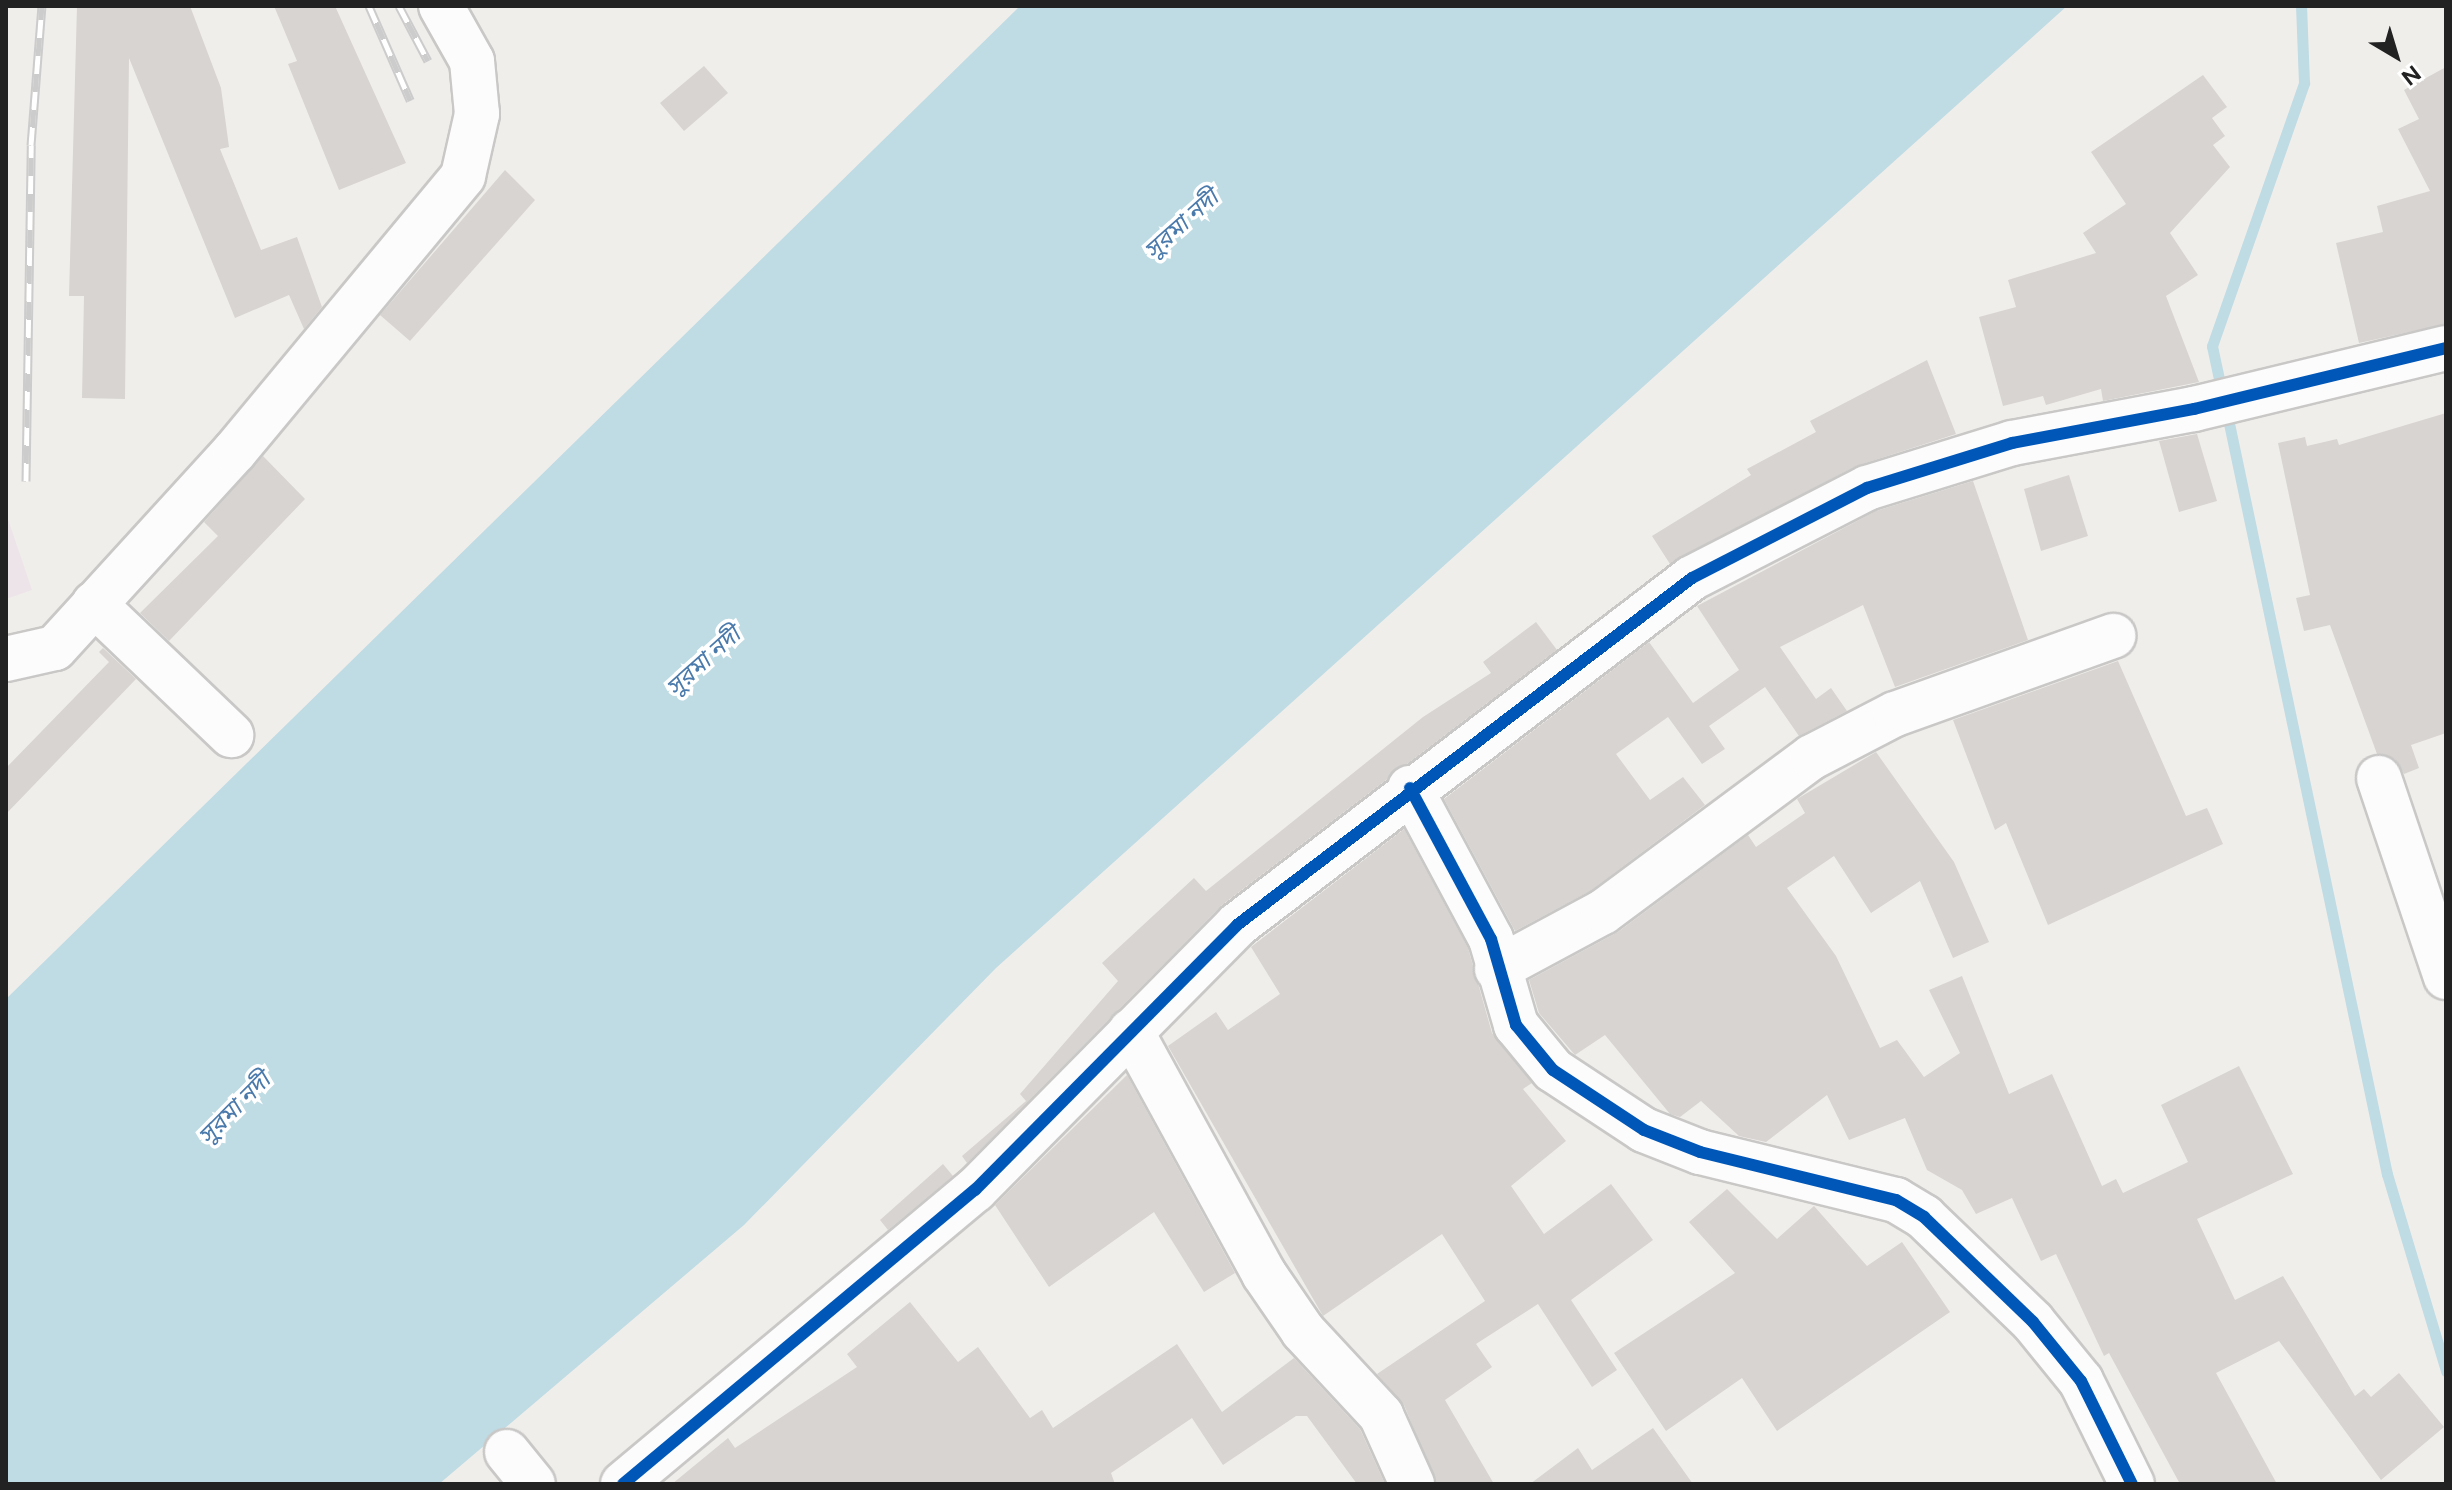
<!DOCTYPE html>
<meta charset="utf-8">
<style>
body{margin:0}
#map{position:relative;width:2452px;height:1490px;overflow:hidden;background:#f0eeeb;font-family:Figtree,"Noto Sans Bengali",sans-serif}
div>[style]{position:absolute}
.industrial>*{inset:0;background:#ede4e9}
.water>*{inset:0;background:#bfdbe3}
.stream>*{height:11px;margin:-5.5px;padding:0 5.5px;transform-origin:5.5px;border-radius:5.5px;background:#bfdbe3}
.building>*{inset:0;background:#d7d4d2}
.roads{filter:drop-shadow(2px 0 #c9c8c7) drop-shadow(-2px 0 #c9c8c7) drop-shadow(0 2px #c9c8c7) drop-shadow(0 -2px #c9c8c7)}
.minor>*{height:44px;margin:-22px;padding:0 22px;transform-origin:22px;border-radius:22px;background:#fdfcfc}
.rail>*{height:9px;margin-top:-4.5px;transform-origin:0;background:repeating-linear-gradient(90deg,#fff 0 18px,#ccc 0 36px);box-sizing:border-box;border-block:2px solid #ccc}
.cycleway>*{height:12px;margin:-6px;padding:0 6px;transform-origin:6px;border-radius:6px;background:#0057b8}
span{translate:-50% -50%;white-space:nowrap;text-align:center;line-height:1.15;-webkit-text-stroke:7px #fff;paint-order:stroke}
.water-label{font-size:24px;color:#4a7aab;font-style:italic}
.frame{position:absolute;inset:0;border:8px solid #222;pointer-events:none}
.north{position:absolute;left:2356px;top:16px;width:80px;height:80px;-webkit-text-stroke:6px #fff;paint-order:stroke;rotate:142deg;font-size:22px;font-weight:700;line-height:32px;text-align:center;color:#222}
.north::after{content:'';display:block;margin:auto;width:28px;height:36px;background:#222;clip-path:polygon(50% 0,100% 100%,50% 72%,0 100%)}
</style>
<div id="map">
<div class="industrial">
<i style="clip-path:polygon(6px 513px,32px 590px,6px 599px)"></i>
</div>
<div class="water">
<i style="clip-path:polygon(1020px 6px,2067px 6px,996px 968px,744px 1225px,439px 1484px,6px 1484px,6px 999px)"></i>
</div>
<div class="stream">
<i style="left:2222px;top:393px;width:48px;rotate:-102deg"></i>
<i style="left:2212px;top:346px;width:279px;rotate:-70.7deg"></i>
<i style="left:2304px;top:83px;width:77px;rotate:-92.2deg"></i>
<i style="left:2226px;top:409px;width:782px;rotate:78.12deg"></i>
<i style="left:2387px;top:1174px;width:206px;rotate:73.3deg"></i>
</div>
<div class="building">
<i style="clip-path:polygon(77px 6px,190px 6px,221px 88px,229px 147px,220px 149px,261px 250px,297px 237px,322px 307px,304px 329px,289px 295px,235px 318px,129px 58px,125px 399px,82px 398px,84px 296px,69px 296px)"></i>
<i style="clip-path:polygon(274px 6px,335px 6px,406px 163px,339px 190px,288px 64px,297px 61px)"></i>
<i style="clip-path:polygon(704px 66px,728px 93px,684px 131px,660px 103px)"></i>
<i style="clip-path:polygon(2446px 67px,2446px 324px,2359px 343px,2336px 243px,2383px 232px,2377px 206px,2430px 191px,2398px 129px,2419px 119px,2404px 90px)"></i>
<i style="clip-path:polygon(2203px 75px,2227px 107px,2212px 118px,2225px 136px,2213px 145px,2230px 167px,2170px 233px,2198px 275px,2166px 296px,2199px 382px,2103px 401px,2101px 389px,2046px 405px,2043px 396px,2003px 406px,1979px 317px,2016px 307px,2008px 280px,2096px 253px,2083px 233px,2126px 204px,2091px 152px)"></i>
<i style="clip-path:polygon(505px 170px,535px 200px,410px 341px,380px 315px)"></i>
<i style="clip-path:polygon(1927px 360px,1956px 434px,1856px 466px,1670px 564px,1652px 536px,1751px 475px,1747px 469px,1816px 432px,1810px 421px)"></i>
<i style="clip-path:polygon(2446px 413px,2446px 733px,2411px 745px,2419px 768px,2404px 774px,2395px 759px,2377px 754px,2330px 625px,2304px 631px,2296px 598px,2310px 595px,2278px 443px,2305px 437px,2307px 446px,2337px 439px,2339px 445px)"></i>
<i style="clip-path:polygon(2197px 434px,2217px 501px,2179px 512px,2159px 441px)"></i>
<i style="clip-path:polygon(263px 456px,305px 499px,169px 641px,140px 613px,218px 536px,204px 522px)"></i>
<i style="clip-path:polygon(2069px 475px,2088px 536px,2041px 551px,2024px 489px)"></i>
<i style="clip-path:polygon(1973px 481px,2028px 640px,1895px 687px,1863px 605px,1780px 647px,1816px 699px,1831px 688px,1847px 711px,1799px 736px,1765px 687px,1709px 726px,1725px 749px,1702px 764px,1668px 717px,1616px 754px,1650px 800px,1683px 777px,1705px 805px,1590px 891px,1515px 931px,1444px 799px,1649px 642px,1693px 703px,1739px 670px,1697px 606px,1876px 511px)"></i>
<i style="clip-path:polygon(1536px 622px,1557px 650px,1222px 905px,967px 1163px,962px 1156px,1026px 1101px,1020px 1094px,1118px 981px,1102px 963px,1194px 878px,1206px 891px,1423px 717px,1491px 673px,1483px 662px)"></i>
<i style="clip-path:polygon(103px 648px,136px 679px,6px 814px,6px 768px,109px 662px,99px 652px)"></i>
<i style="clip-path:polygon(2118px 661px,2186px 816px,2207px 808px,2223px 844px,2048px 925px,2006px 823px,1995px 830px,1953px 720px)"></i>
<i style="clip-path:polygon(1876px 752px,1954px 862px,1989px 942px,1953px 958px,1920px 881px,1871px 913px,1834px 856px,1787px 888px,1836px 956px,1880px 1048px,1897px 1040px,1924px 1077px,1960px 1053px,1929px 990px,1962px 976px,2009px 1094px,2052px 1074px,2102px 1186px,2116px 1179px,2123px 1193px,2188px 1162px,2161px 1105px,2239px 1066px,2293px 1174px,2197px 1219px,2235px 1300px,2283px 1276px,2355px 1396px,2364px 1389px,2371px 1397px,2399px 1373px,2444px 1427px,2381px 1480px,2279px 1341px,2216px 1373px,2277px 1484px,2180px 1484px,2109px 1353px,2104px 1356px,2056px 1254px,2041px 1261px,2012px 1198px,1976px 1214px,1962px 1190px,1927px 1170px,1905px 1118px,1849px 1140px,1827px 1095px,1766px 1142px,1739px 1136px,1701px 1101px,1680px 1117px,1670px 1114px,1605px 1035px,1575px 1055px,1539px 1013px,1529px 980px,1618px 932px,1748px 835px,1756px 847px,1805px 813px,1797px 799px)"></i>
<i style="clip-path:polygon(1404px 829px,1468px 948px,1492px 1033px,1532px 1083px,1523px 1089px,1566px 1141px,1511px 1186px,1544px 1234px,1611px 1184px,1653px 1240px,1571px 1300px,1617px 1370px,1592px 1387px,1538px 1304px,1476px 1344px,1492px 1367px,1445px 1400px,1494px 1484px,1437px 1484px,1404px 1405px,1377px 1374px,1485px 1301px,1442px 1234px,1323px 1316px,1168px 1046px,1216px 1012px,1228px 1030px,1280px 994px,1251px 947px)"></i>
<i style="clip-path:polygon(1127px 1075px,1235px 1273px,1204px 1292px,1154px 1212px,1049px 1287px,995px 1205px)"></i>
<i style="clip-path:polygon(943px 1164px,953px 1176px,888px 1230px,880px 1220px)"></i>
<i style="clip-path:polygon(1727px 1189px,1777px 1239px,1814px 1206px,1867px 1266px,1902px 1242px,1950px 1312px,1777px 1431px,1742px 1378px,1666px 1431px,1614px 1353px,1735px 1273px,1689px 1222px)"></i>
<i style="clip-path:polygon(910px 1302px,958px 1362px,978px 1347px,1030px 1418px,1042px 1410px,1053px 1428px,1177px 1344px,1222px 1412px,1294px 1358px,1360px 1429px,1385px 1484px,1357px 1484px,1307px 1416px,1296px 1416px,1223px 1465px,1192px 1418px,1111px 1473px,1115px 1484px,672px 1484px,728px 1438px,735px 1448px,857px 1367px,847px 1354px)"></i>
<i style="clip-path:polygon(1653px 1428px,1693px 1484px,1530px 1484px,1578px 1448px,1592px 1470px)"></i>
</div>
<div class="roads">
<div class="minor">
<i style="left:94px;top:604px;width:190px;rotate:43.7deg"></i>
<i style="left:6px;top:659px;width:50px;rotate:-12.7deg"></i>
<i style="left:55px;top:648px;width:267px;rotate:-47.6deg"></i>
<i style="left:235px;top:451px;width:357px;rotate:-50.3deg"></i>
<i style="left:463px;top:176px;width:64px;rotate:-77.3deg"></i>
<i style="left:477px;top:114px;width:53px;rotate:-95.4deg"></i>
<i style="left:472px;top:61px;width:63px;rotate:-119.4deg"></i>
<i style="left:2379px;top:778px;width:210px;rotate:71.4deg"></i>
<i style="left:1410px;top:788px;width:171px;rotate:61.8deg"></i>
<i style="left:1491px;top:939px;width:90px;rotate:73.8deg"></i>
<i style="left:1516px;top:1025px;width:58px;rotate:50.6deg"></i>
<i style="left:1553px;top:1070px;width:109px;rotate:33.4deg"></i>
<i style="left:1644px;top:1130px;width:60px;rotate:21.4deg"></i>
<i style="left:1700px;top:1152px;width:202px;rotate:13.8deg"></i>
<i style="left:1896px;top:1200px;width:33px;rotate:31deg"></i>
<i style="left:1924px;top:1217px;width:151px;rotate:43.9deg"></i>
<i style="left:2033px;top:1322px;width:76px;rotate:50.9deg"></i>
<i style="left:2081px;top:1381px;width:115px;rotate:63.7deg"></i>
<i style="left:1497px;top:969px;width:120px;rotate:-28.3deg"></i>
<i style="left:1603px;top:912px;width:260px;rotate:-36.6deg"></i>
<i style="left:1812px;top:757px;width:93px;rotate:-27.4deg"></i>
<i style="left:1895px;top:714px;width:232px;rotate:-19.7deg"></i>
<i style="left:1131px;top:1031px;width:277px;rotate:61.3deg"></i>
<i style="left:1264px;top:1274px;width:69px;rotate:55.6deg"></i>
<i style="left:1303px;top:1331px;width:115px;rotate:47.1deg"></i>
<i style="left:1381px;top:1415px;width:76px;rotate:65.8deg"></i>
<i style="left:507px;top:1452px;width:41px;rotate:50.9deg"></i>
<i style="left:623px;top:1484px;width:459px;rotate:-39.9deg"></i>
<i style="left:975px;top:1190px;width:373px;rotate:-45.3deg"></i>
<i style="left:1237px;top:925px;width:572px;rotate:-37.33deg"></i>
<i style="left:1692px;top:578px;width:197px;rotate:-27.2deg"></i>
<i style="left:1867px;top:488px;width:152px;rotate:-17.2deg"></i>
<i style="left:2012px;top:443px;width:185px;rotate:-10.6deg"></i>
<i style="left:2194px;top:409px;width:259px;rotate:-13.6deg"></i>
</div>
</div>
<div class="rail">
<i style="left:369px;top:6px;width:103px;rotate:66.4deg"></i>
<i style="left:399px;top:6px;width:62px;rotate:62.2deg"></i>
<i style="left:26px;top:481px;width:336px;rotate:-89.1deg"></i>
<i style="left:31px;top:145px;width:139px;rotate:-85.5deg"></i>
</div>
<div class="cycleway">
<i style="left:1410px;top:788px;width:171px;rotate:61.8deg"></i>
<i style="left:1491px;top:939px;width:90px;rotate:73.8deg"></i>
<i style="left:1516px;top:1025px;width:58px;rotate:50.6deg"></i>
<i style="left:1553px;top:1070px;width:109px;rotate:33.4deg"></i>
<i style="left:1644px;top:1130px;width:60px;rotate:21.4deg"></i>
<i style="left:1700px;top:1152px;width:202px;rotate:13.8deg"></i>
<i style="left:1896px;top:1200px;width:33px;rotate:31deg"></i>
<i style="left:1924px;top:1217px;width:151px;rotate:43.9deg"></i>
<i style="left:2033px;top:1322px;width:76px;rotate:50.9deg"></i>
<i style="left:2081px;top:1381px;width:115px;rotate:63.7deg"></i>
<i style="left:623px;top:1484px;width:459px;rotate:-39.9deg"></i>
<i style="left:975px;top:1190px;width:373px;rotate:-45.3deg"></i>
<i style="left:1237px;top:925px;width:572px;rotate:-37.33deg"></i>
<i style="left:1692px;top:578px;width:197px;rotate:-27.2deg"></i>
<i style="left:1867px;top:488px;width:152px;rotate:-17.2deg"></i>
<i style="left:2012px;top:443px;width:185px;rotate:-10.6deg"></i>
<i style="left:2194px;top:409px;width:259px;rotate:-13.6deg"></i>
</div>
<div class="water-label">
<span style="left:1181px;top:224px;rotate:-42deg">সুরমা নদী</span>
<span style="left:703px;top:661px;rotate:-42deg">সুরমা নদী</span>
<span style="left:234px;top:1108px;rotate:-45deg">সুরমা নদী</span>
</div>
<div class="frame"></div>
<div class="north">N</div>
</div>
